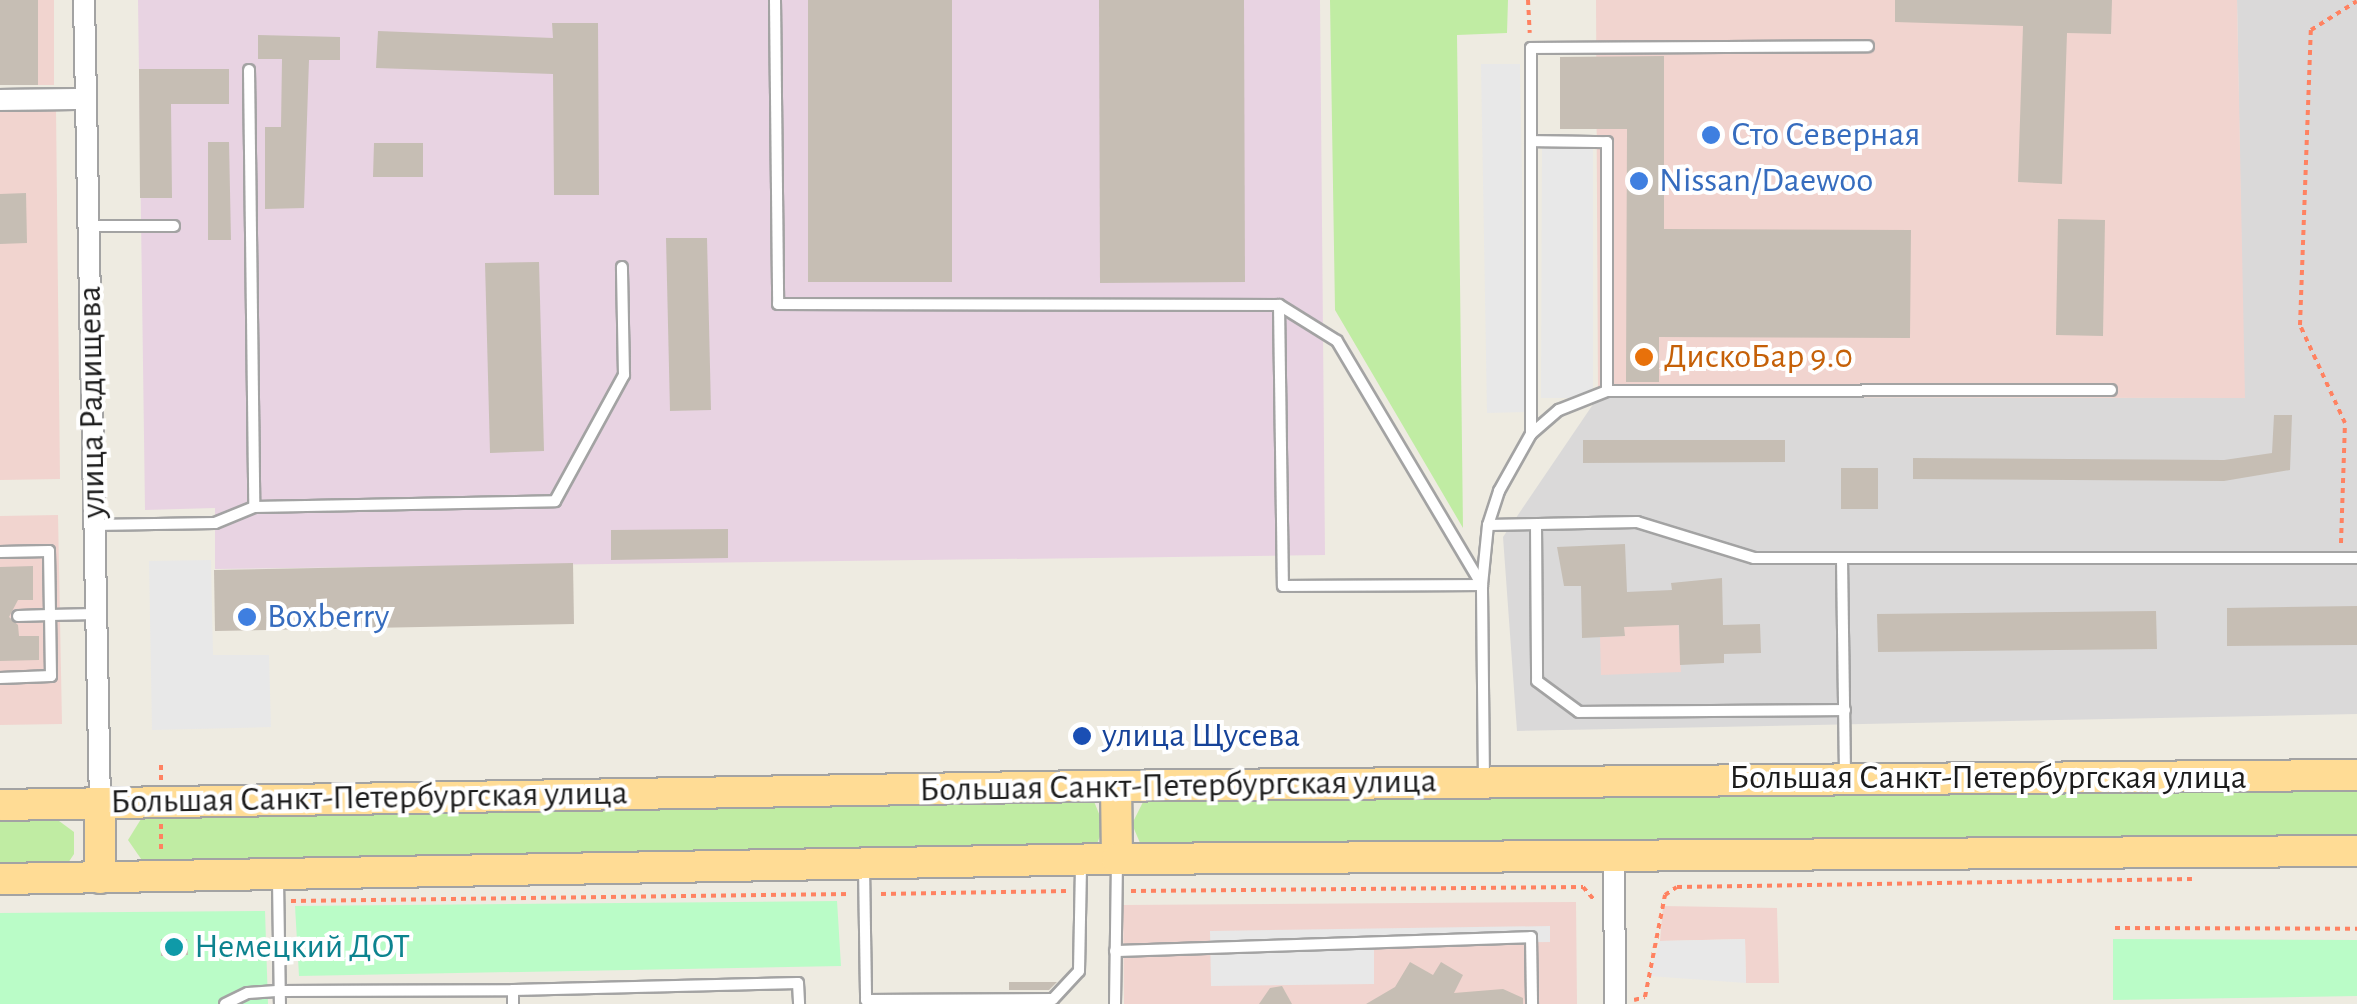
<!DOCTYPE html>
<meta charset="utf-8">
<style>
body{margin:0}
#map{position:relative;width:2357px;height:1004px;overflow:hidden;background:#eeebe1;font-family:"Alegreya Sans",sans-serif}
div>[style]{position:absolute}
.residential>*{inset:0;background:#dad9d9}
.commercial>*{inset:0;background:#f1d4cf}
.industrial>*{inset:0;background:#e8d3e2}
.grass>*{inset:0;background:#c0eca3}
.park>*{inset:0;background:#bafcc7}
.parking>*{inset:0;background:#e8e8e8}
.building>*{inset:0;background:#c6beb4}
.path>*{height:4px;margin-top:-2px;transform-origin:0;background:repeating-linear-gradient(90deg,#ff8261 0 5px,transparent 0 10px)}
.roads{filter:drop-shadow(2px 0 #a3a3a3) drop-shadow(-2px 0 #a3a3a3) drop-shadow(0 2px #a3a3a3) drop-shadow(0 -2px #a3a3a3)}
.lane>*{height:10px;margin:-5px;padding:0 5px;transform-origin:5px;border-radius:5px;background:#fff}
.street>*{height:20px;margin:-10px;padding:0 10px;transform-origin:10px;border-radius:10px;background:#fff}
.primary>*{height:30px;margin:-15px;padding:0 15px;transform-origin:15px;border-radius:15px;background:#ffdc95}
.dots>*{width:28px;height:28px;translate:-50% -50%;box-sizing:border-box;border:5px solid #fff;border-radius:50%}
span{translate:-50% -50%;white-space:nowrap;text-align:center;line-height:1.15;-webkit-text-stroke:8px #fff;paint-order:stroke}
.shop-label{font-size:35px;color:#366cbe}
.left{translate:0 -50%;text-align:left}
.food-label{font-size:35px;color:#c56008}
.street-label{font-size:35px;color:#1c1c1c}
.transit-label{font-size:35px;color:#164399}
.culture-label{font-size:35px;color:#0d838f}
</style>
<div id="map">
<div class="residential">
<i style="clip-path:polygon(2237px 0,2357px 0,2357px 714px,1517px 731px,1503px 537px,1598px 397px,2244px 398px)"></i>
</div>
<div class="commercial">
<i style="clip-path:polygon(0 0,54px 0,54px 85px,0 85px)"></i>
<i style="clip-path:polygon(1596px 0,2237px 0,2245px 398px,1598px 397px)"></i>
<i style="clip-path:polygon(56px 109px,60px 479px,0 480px,0 110px)"></i>
<i style="clip-path:polygon(58px 515px,62px 724px,0 725px,0 516px)"></i>
<i style="clip-path:polygon(1678px 615px,1681px 672px,1601px 675px,1600px 637px,1624px 636px,1624px 627px)"></i>
<i style="clip-path:polygon(1576px 902px,1577px 1004px,1124px 1004px,1123px 905px)"></i>
<i style="clip-path:polygon(1663px 906px,1777px 908px,1779px 983px,1746px 983px,1745px 939px,1660px 941px)"></i>
</div>
<div class="industrial">
<i style="clip-path:polygon(138px 0,1320px 0,1325px 555px,215px 569px,215px 508px,145px 510px)"></i>
</div>
<div class="grass">
<i style="clip-path:polygon(1330px 0,1508px 0,1507px 33px,1457px 35px,1463px 528px,1335px 310px)"></i>
<i style="clip-path:polygon(2357px 784px,2357px 842px,1143px 850px,1132px 824px,1145px 798px)"></i>
<i style="clip-path:polygon(1093px 799px,1104px 826px,1093px 854px,148px 869px,128px 840px,146px 811px)"></i>
<i style="clip-path:polygon(55px 818px,74px 832px,74px 854px,68px 863px,0 870px,0 820px)"></i>
</div>
<div class="park">
<i style="clip-path:polygon(837px 901px,841px 966px,299px 976px,295px 906px)"></i>
<i style="clip-path:polygon(265px 911px,268px 1004px,0 1004px,0 913px)"></i>
<i style="clip-path:polygon(2113px 939px,2357px 940px,2357px 996px,2113px 1000px)"></i>
</div>
<div class="parking">
<i style="clip-path:polygon(1481px 64px,1520px 64px,1526px 412px,1487px 413px)"></i>
<i style="clip-path:polygon(1542px 144px,1593px 144px,1593px 398px,1541px 398px)"></i>
<i style="clip-path:polygon(211px 560px,213px 655px,269px 655px,271px 727px,152px 730px,149px 561px)"></i>
<i style="clip-path:polygon(1550px 926px,1550px 942px,1374px 944px,1374px 984px,1211px 986px,1210px 931px)"></i>
<i style="clip-path:polygon(1745px 939px,1746px 983px,1649px 976px,1660px 941px)"></i>
</div>
<div class="building">
<i style="clip-path:polygon(0 0,38px 0,38px 85px,0 85px)"></i>
<i style="clip-path:polygon(808px 0,952px 0,952px 282px,808px 282px)"></i>
<i style="clip-path:polygon(1099px 0,1244px 0,1245px 282px,1100px 283px)"></i>
<i style="clip-path:polygon(1895px 0,2112px 0,2111px 34px,2067px 33px,2062px 184px,2018px 182px,2023px 26px,1895px 22px)"></i>
<i style="clip-path:polygon(552px 23px,598px 23px,599px 195px,554px 195px,553px 74px,376px 68px,378px 31px,553px 38px)"></i>
<i style="clip-path:polygon(258px 35px,340px 37px,340px 60px,309px 60px,304px 208px,265px 209px,265px 127px,281px 127px,282px 59px,258px 59px)"></i>
<i style="clip-path:polygon(1664px 56px,1664px 229px,1911px 230px,1910px 338px,1659px 337px,1659px 382px,1626px 382px,1627px 129px,1560px 129px,1560px 57px)"></i>
<i style="clip-path:polygon(139px 69px,229px 69px,229px 104px,171px 104px,172px 198px,140px 198px)"></i>
<i style="clip-path:polygon(208px 142px,229px 142px,231px 240px,208px 240px)"></i>
<i style="clip-path:polygon(374px 143px,423px 143px,423px 177px,373px 177px)"></i>
<i style="clip-path:polygon(26px 193px,27px 243px,0 244px,0 194px)"></i>
<i style="clip-path:polygon(2058px 219px,2105px 220px,2103px 336px,2056px 335px)"></i>
<i style="clip-path:polygon(666px 238px,707px 238px,711px 410px,670px 411px)"></i>
<i style="clip-path:polygon(539px 262px,544px 451px,490px 453px,485px 263px)"></i>
<i style="clip-path:polygon(2274px 415px,2292px 415px,2290px 470px,2224px 481px,1913px 479px,1913px 458px,2224px 460px,2272px 453px)"></i>
<i style="clip-path:polygon(1583px 440px,1785px 440px,1785px 462px,1583px 463px)"></i>
<i style="clip-path:polygon(1841px 468px,1878px 468px,1878px 509px,1841px 509px)"></i>
<i style="clip-path:polygon(728px 529px,728px 558px,611px 560px,611px 530px)"></i>
<i style="clip-path:polygon(1625px 544px,1627px 592px,1672px 590px,1671px 583px,1722px 578px,1723px 625px,1760px 624px,1761px 653px,1724px 654px,1724px 663px,1680px 665px,1679px 625px,1624px 627px,1625px 636px,1582px 638px,1581px 586px,1564px 586px,1557px 547px)"></i>
<i style="clip-path:polygon(573px 563px,574px 624px,215px 631px,214px 570px)"></i>
<i style="clip-path:polygon(33px 566px,33px 600px,18px 600px,9px 617px,18px 625px,19px 636px,39px 636px,39px 660px,0 661px,0 567px)"></i>
<i style="clip-path:polygon(2357px 606px,2357px 645px,2227px 646px,2227px 608px)"></i>
<i style="clip-path:polygon(2156px 611px,2157px 649px,1878px 652px,1877px 614px)"></i>
<i style="clip-path:polygon(161px 939px,187px 939px,188px 955px,161px 956px)"></i>
<i style="clip-path:polygon(1410px 962px,1433px 975px,1441px 962px,1463px 975px,1454px 993px,1503px 989px,1523px 998px,1523px 1004px,1366px 1004px,1395px 987px)"></i>
<i style="clip-path:polygon(1009px 982px,1057px 982px,1049px 990px,1009px 990px)"></i>
<i style="clip-path:polygon(1282px 986px,1292px 1004px,1259px 1004px,1270px 988px)"></i>
</div>
<div class="path">
<i style="left:1528px;top:0;width:33px;rotate:87deg"></i>
<i style="left:2341px;top:543px;width:120px;rotate:-88.1deg"></i>
<i style="left:2345px;top:423px;width:108px;rotate:-114.7deg"></i>
<i style="left:2300px;top:325px;width:295px;rotate:-87.9deg"></i>
<i style="left:2311px;top:30px;width:54px;rotate:-32.2deg"></i>
<i style="left:161px;top:780px;width:16px;rotate:-90deg"></i>
<i style="left:161px;top:824px;width:26px;rotate:90deg"></i>
<i style="left:1131px;top:891px;width:452px;rotate:-0.5deg"></i>
<i style="left:1583px;top:887px;width:18px;rotate:49deg"></i>
<i style="left:881px;top:894px;width:185px;rotate:-0.9deg"></i>
<i style="left:291px;top:901px;width:560px;rotate:-0.72deg"></i>
<i style="left:2115px;top:928px;width:242px;rotate:0.2deg"></i>
<i style="left:1634px;top:1000px;width:11px;rotate:-15deg"></i>
<i style="left:1645px;top:997px;width:104px;rotate:-78.9deg"></i>
<i style="left:1665px;top:895px;width:14px;rotate:-34deg"></i>
<i style="left:1677px;top:887px;width:515px;rotate:-0.89deg"></i>
</div>
<div class="roads">
<div class="lane">
<i style="left:775px;top:0;width:304px;rotate:89.4deg"></i>
<i style="left:778px;top:304px;width:501px;rotate:0.11deg"></i>
<i style="left:1279px;top:305px;width:68px;rotate:31.8deg"></i>
<i style="left:1337px;top:341px;width:284px;rotate:59.3deg"></i>
<i style="left:249px;top:70px;width:437px;rotate:89.3deg"></i>
<i style="left:254px;top:507px;width:301px;rotate:-1.1deg"></i>
<i style="left:555px;top:501px;width:144px;rotate:-61.3deg"></i>
<i style="left:624px;top:375px;width:108px;rotate:-91.1deg"></i>
<i style="left:1531px;top:141px;width:76px;rotate:0.8deg"></i>
<i style="left:1607px;top:142px;width:249px;rotate:90deg"></i>
<i style="left:88px;top:226px;width:86px"></i>
<i style="left:1279px;top:305px;width:281px;rotate:89.2deg"></i>
<i style="left:1283px;top:586px;width:199px;rotate:-0.3deg"></i>
<i style="left:1531px;top:434px;width:37px;rotate:-41deg"></i>
<i style="left:1559px;top:410px;width:52px;rotate:-21.6deg"></i>
<i style="left:1607px;top:391px;width:504px;rotate:-0.11deg"></i>
<i style="left:95px;top:525px;width:120px;rotate:-1deg"></i>
<i style="left:215px;top:523px;width:42px;rotate:-22.3deg"></i>
<i style="left:1488px;top:525px;width:149px;rotate:-1.2deg"></i>
<i style="left:1637px;top:522px;width:122px;rotate:17.1deg"></i>
<i style="left:1754px;top:558px;width:603px"></i>
<i style="left:1536px;top:525px;width:156px;rotate:89.6deg"></i>
<i style="left:1537px;top:681px;width:52px;rotate:36.4deg"></i>
<i style="left:1579px;top:712px;width:266px;rotate:-0.4deg"></i>
<i style="left:0;top:552px;width:49px;rotate:-1.2deg"></i>
<i style="left:49px;top:551px;width:64px;rotate:89.1deg"></i>
<i style="left:50px;top:615px;width:32px;rotate:178deg"></i>
<i style="left:1842px;top:559px;width:219px;rotate:89.2deg"></i>
<i style="left:0;top:678px;width:51px;rotate:-2.2deg"></i>
<i style="left:51px;top:676px;width:61px;rotate:-90.9deg"></i>
<i style="left:50px;top:615px;width:46px;rotate:-1.2deg"></i>
<i style="left:1484px;top:781px;width:196px;rotate:-90.6deg"></i>
<i style="left:1482px;top:585px;width:60px;rotate:-84.3deg"></i>
<i style="left:1488px;top:525px;width:36px;rotate:-72deg"></i>
<i style="left:1499px;top:491px;width:65px;rotate:-60.7deg"></i>
<i style="left:1531px;top:434px;width:386px;rotate:-90deg"></i>
<i style="left:1531px;top:48px;width:337px;rotate:-0.3deg"></i>
<i style="left:864px;top:867px;width:133px;rotate:89.1deg"></i>
<i style="left:866px;top:1000px;width:187px;rotate:-0.3deg"></i>
<i style="left:1053px;top:999px;width:38px;rotate:-47deg"></i>
<i style="left:1079px;top:971px;width:109px;rotate:-88.9deg"></i>
<i style="left:278px;top:880px;width:124px;rotate:89.1deg"></i>
<i style="left:1115px;top:951px;width:416px;rotate:-1.9deg"></i>
<i style="left:1531px;top:937px;width:67px;rotate:89.1deg"></i>
<i style="left:513px;top:990px;width:285px;rotate:-1.4deg"></i>
<i style="left:798px;top:983px;width:21px;rotate:87deg"></i>
<i style="left:225px;top:1004px;width:25px;rotate:-26deg"></i>
<i style="left:248px;top:993px;width:32px;rotate:-4deg"></i>
<i style="left:280px;top:991px;width:233px;rotate:-0.2deg"></i>
<i style="left:513px;top:990px;width:14px;rotate:90deg"></i>
<i style="left:1115px;top:1004px;width:144px;rotate:-89.2deg"></i>
</div>
<div class="street">
<i style="left:84px;top:0;width:803px;rotate:88.86deg"></i>
<i style="left:0;top:100px;width:85px;rotate:-0.7deg"></i>
<i style="left:1614px;top:856px;width:148px;rotate:89.6deg"></i>
</div>
<div class="primary">
<i style="left:1116px;top:786px;width:73px;rotate:89.2deg"></i>
<i style="left:0;top:805px;width:1089px;rotate:-1deg"></i>
<i style="left:1089px;top:786px;width:1268px;rotate:-0.5deg"></i>
<i style="left:100px;top:878px;width:75px;rotate:-90deg"></i>
<i style="left:0;top:879px;width:1117px;rotate:-1.03deg"></i>
<i style="left:1117px;top:859px;width:1240px;rotate:-0.37deg"></i>
</div>
</div>
<div class="dots">
<i style="left:1711px;top:135px;background:#3f7fe0"></i>
<i style="left:1639px;top:181px;background:#3f7fe0"></i>
<i style="left:1644px;top:357px;background:#e8710a"></i>
<i style="left:247px;top:617px;background:#3f7fe0"></i>
<i style="left:1082px;top:736px;background:#1a4fb4"></i>
<i style="left:174px;top:947px;background:#0f9aa8"></i>
</div>
<div class="shop-label">
<span class="left" style="left:1731px;top:135px">Сто Северная</span>
<span class="left" style="left:1659px;top:181px">Nissan/Daewoo</span>
<span class="left" style="left:267px;top:617px">Boxberry</span>
</div>
<div class="food-label">
<span class="left" style="left:1664px;top:357px">ДискоБар 9.0</span>
</div>
<div class="street-label">
<span style="left:92px;top:402px;rotate:-91deg">улица Радищева</span>
<span style="left:1988px;top:778px">Большая Санкт-Петербургская улица</span>
<span style="left:1178px;top:786px;rotate:-1deg">Большая Санкт-Петербургская улица</span>
<span style="left:369px;top:798px;rotate:-1deg">Большая Санкт-Петербургская улица</span>
</div>
<div class="transit-label">
<span class="left" style="left:1102px;top:736px">улица Щусева</span>
</div>
<div class="culture-label">
<span class="left" style="left:194px;top:947px">Немецкий ДОТ</span>
</div>
</div>
